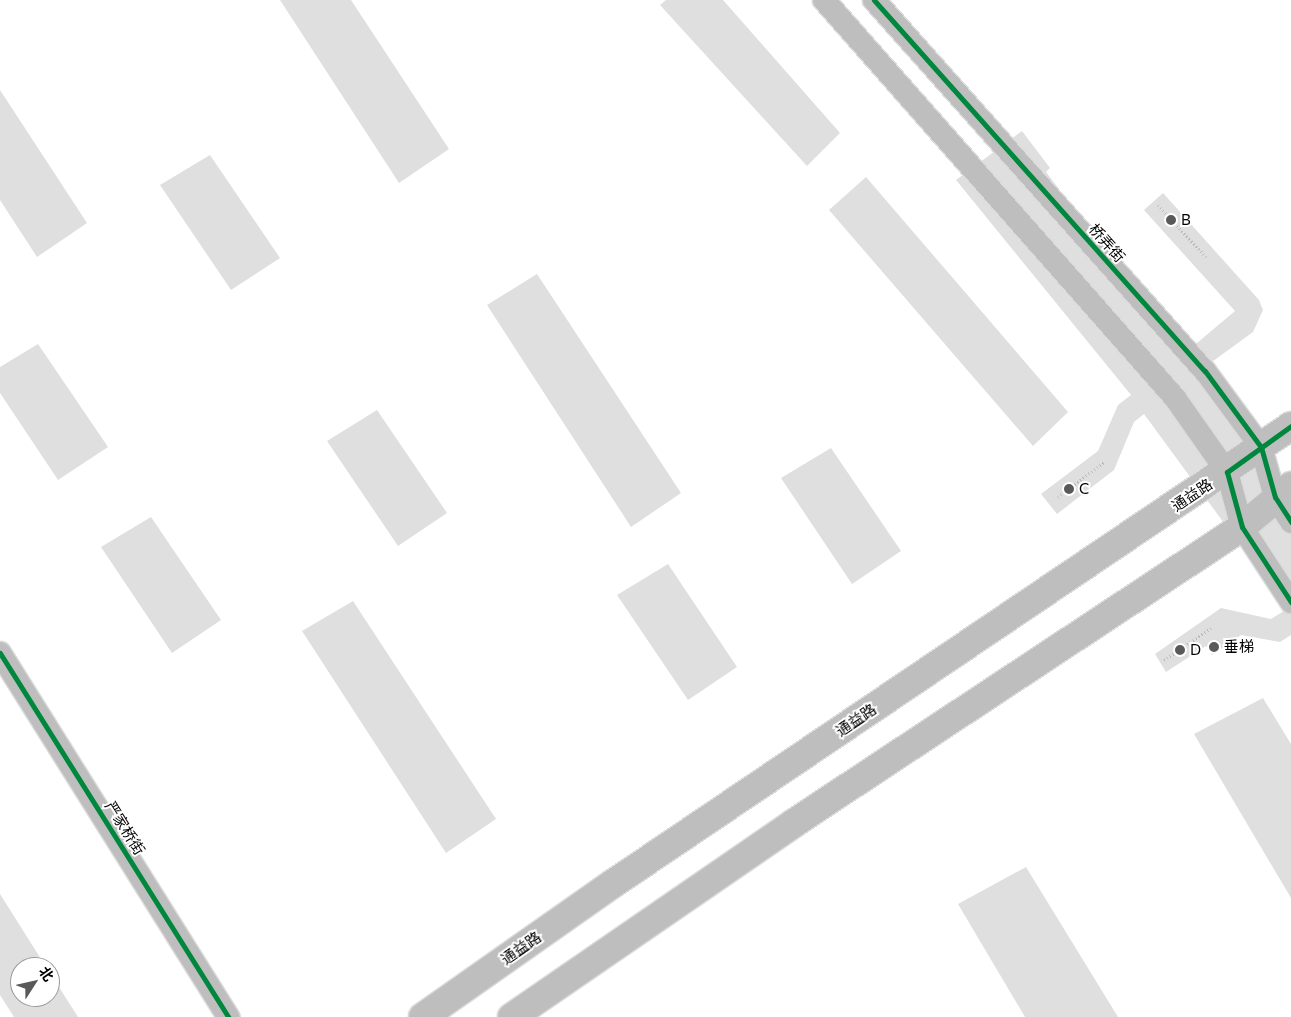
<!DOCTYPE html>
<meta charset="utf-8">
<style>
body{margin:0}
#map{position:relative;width:1291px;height:1017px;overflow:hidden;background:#fff;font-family:Commissioner,"Noto Sans SC",sans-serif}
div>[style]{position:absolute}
.building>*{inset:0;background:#dfdfdf}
.path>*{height:3px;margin-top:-1.5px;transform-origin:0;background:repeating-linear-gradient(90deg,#b9b9b9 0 1px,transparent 0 3.5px)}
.roads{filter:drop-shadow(1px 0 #dbdbdb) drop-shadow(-1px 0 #dbdbdb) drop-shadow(0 1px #dbdbdb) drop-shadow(0 -1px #dbdbdb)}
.minor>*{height:22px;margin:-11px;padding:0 11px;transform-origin:11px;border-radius:11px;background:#bebebe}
.major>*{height:28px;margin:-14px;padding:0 14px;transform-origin:14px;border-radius:14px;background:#bebebe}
.cycleway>*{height:5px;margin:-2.5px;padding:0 2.5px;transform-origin:2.5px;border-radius:2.5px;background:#00873e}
.dots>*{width:14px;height:14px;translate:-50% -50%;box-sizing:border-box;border:2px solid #fff;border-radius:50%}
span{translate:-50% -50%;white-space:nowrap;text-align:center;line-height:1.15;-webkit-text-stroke:4px #fff;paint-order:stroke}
.poi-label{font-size:15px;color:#000}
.left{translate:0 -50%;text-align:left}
.street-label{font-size:15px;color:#000}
.north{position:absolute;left:10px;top:957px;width:50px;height:50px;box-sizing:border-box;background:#fff;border:1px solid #999;border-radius:50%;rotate:55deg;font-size:14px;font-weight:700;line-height:20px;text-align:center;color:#000}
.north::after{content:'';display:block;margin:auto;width:18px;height:22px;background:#595959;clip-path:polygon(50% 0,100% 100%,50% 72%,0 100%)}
</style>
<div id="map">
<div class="building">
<i style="clip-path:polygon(280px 0,351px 0,449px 149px,399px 183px)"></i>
<i style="clip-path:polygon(666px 0,723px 0,840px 133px,807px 166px,660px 5px)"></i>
<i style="clip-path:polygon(0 90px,87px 223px,37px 257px,0 200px)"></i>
<i style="clip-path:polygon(1022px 131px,1050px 168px,1046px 172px,1184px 354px,1235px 311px,1144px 210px,1163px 193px,1259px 300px,1263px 310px,1253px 332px,1198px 372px,1291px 497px,1291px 635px,1280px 642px,1241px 635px,1212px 655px,1206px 646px,1166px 672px,1155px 654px,1221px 608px,1271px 619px,1287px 609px,1144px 414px,1134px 422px,1114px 470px,1057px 514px,1041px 494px,1098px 451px,1118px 405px,1131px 395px,956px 180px)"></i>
<i style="clip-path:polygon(210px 155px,280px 258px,231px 290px,160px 185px)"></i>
<i style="clip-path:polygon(866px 177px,1068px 412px,1033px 446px,829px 210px)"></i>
<i style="clip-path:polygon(537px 274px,681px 493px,631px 527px,487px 305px)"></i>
<i style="clip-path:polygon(38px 344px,108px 447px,58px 480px,0 393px,0 367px)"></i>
<i style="clip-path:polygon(377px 410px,447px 513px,398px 546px,327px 441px)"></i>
<i style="clip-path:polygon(831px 448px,901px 551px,852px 584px,781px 478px)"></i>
<i style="clip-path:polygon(151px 517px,221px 620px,172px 653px,101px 547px)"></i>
<i style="clip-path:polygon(668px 564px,737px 667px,688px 700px,617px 595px)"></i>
<i style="clip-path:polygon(353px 601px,496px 819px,446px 853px,302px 631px)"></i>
<i style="clip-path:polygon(1263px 698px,1291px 744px,1291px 898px,1194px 734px)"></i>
<i style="clip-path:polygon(1026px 867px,1118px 1017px,1025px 1017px,958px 904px)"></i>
<i style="clip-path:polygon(0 894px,46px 967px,20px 967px,20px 997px,50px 997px,50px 973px,78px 1017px,14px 1017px,0 995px)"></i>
</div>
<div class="path">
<i style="left:1158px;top:205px;width:71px;rotate:47.3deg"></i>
<i style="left:1058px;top:497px;width:58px;rotate:-37.3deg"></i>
<i style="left:1164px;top:660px;width:57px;rotate:-34.2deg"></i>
</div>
<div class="roads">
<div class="minor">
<i style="left:824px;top:0;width:531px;rotate:48.59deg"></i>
<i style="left:1175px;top:398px;width:90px;rotate:54.9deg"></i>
<i style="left:1227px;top:472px;width:57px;rotate:74.7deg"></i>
<i style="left:1242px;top:527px;width:90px;rotate:56.8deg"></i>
<i style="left:874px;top:0;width:497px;rotate:48.3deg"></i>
<i style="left:1205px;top:371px;width:94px;rotate:53.6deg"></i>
<i style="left:1261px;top:447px;width:52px;rotate:74.4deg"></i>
<i style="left:1275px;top:497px;width:30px;rotate:57deg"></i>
<i style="left:0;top:653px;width:430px;rotate:57.9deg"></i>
</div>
<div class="major">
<i style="left:423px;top:1017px;width:230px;rotate:-35.1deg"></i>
<i style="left:611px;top:885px;width:820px;rotate:-34.02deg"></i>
<i style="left:512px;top:1017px;width:342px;rotate:-34.5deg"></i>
<i style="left:794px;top:823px;width:537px;rotate:-33.45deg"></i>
<i style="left:1242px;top:527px;width:64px;rotate:-39.9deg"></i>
</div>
</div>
<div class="cycleway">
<i style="left:874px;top:0;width:497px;rotate:48.3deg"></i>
<i style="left:1205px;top:371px;width:94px;rotate:53.6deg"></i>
<i style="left:1261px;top:447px;width:52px;rotate:74.4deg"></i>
<i style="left:1275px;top:497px;width:30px;rotate:57deg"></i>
<i style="left:1291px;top:426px;width:79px;rotate:144.3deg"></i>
<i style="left:1227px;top:472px;width:57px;rotate:74.7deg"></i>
<i style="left:1242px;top:527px;width:90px;rotate:56.8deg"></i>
<i style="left:0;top:653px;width:430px;rotate:57.9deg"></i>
</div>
<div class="dots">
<i style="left:1171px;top:220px;background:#595959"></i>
<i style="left:1069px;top:489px;background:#595959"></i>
<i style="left:1214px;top:647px;background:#595959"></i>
<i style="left:1180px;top:650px;background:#595959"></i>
</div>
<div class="poi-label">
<span class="left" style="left:1181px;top:220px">B</span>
<span class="left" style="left:1079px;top:489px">C</span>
<span class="left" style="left:1224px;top:647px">垂梯</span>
<span class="left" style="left:1190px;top:650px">D</span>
</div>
<div class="street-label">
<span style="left:1107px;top:243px;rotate:48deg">桥弄街</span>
<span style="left:1192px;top:495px;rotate:-34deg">通益路</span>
<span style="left:856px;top:720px;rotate:-34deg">通益路</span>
<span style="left:125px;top:828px;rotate:58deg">严家桥街</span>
<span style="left:521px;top:948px;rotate:-35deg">通益路</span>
</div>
<div class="north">北</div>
</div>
